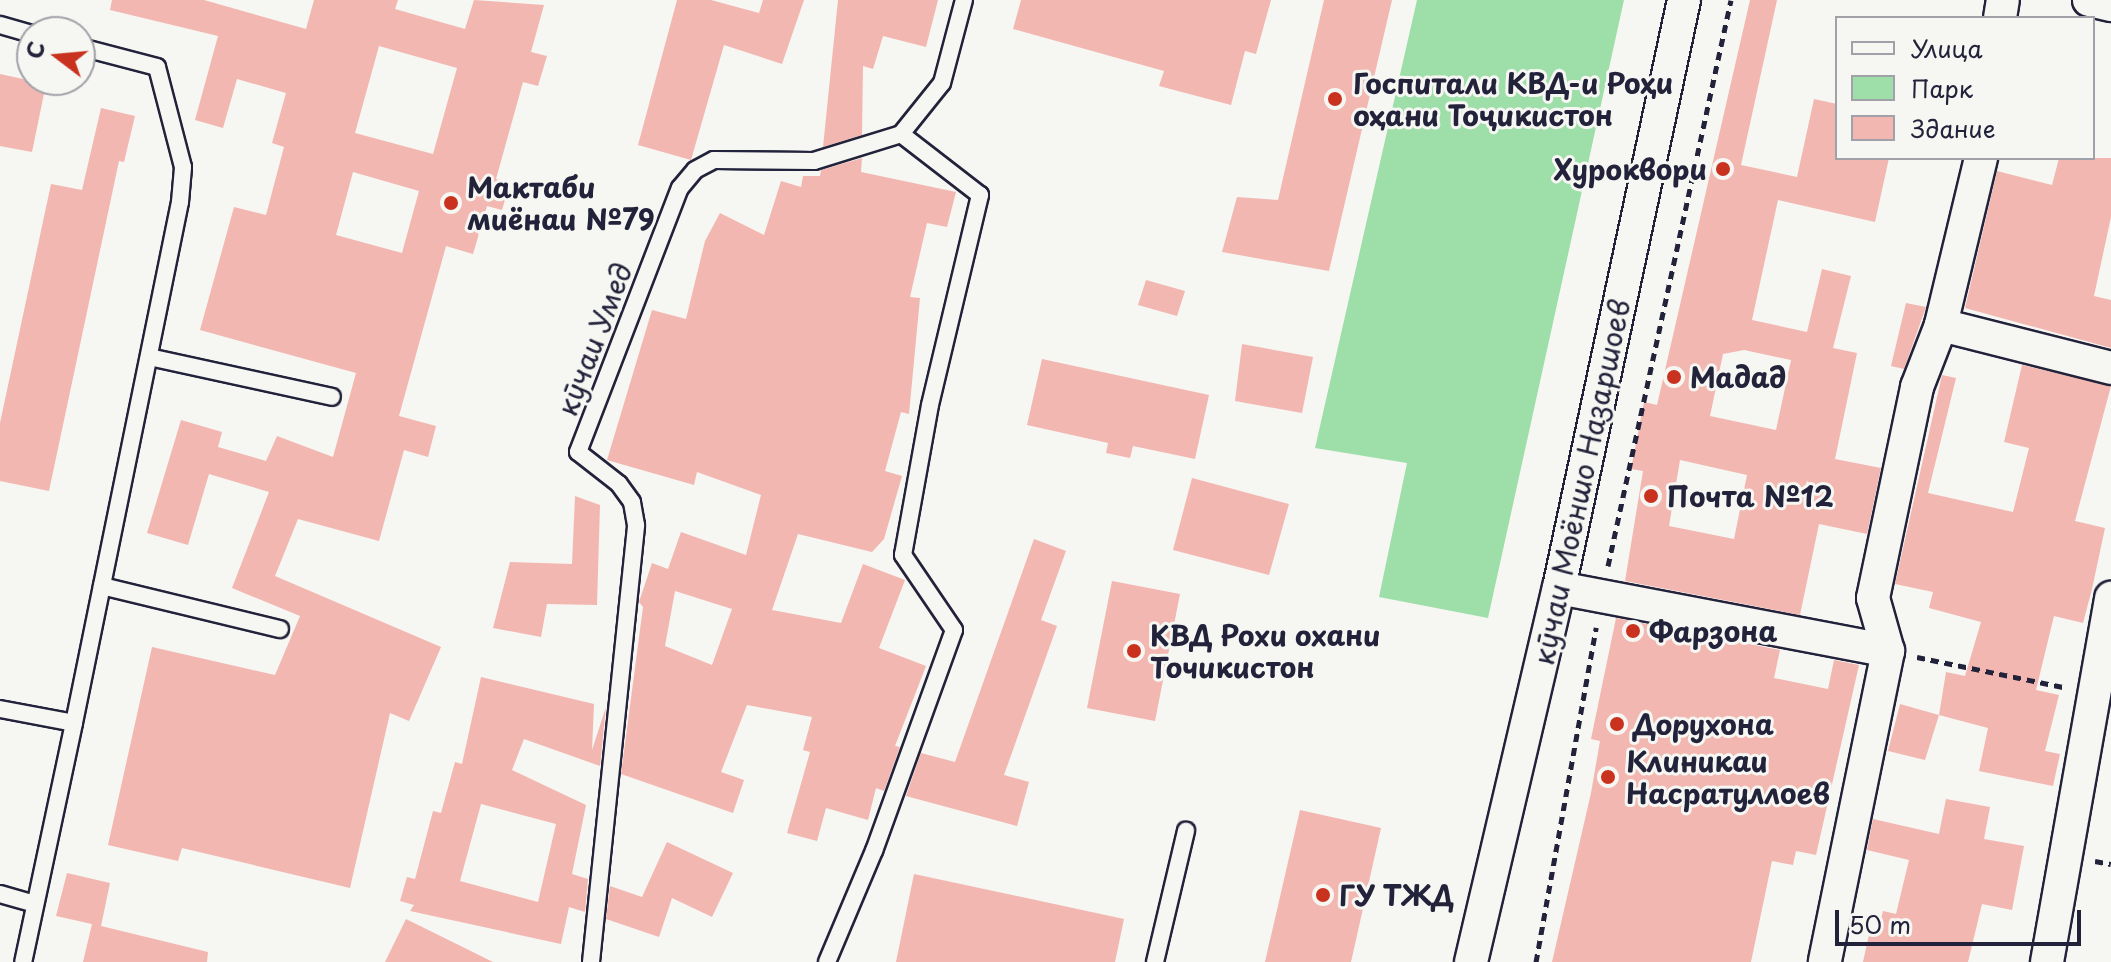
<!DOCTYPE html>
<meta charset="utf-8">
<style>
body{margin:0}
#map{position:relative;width:2111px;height:962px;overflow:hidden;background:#f6f6f2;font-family:"Playpen Sans",sans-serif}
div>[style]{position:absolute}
.green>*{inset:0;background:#9edfa9}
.building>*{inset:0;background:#f3b7b1}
.path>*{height:5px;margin-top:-2.5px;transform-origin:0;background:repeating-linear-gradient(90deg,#22223b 0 8px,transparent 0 14px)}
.roads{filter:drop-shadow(2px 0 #22223b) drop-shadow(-2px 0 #22223b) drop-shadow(0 2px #22223b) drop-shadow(0 -2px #22223b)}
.lane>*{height:16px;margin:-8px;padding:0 8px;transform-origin:8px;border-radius:8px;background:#f6f6f2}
.street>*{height:32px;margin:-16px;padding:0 16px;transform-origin:16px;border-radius:16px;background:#f6f6f2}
.dots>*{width:22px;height:22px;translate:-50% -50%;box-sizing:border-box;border:4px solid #f6f6f2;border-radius:50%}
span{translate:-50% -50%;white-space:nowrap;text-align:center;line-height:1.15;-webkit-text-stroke:6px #f6f6f2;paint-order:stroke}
.poi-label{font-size:28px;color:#22223b;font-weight:700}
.left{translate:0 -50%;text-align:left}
.right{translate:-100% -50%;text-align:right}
.street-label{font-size:28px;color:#22223b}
.legend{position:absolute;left:1835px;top:16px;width:260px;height:144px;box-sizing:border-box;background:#f6f6f2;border:2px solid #a1a1a9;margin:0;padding:10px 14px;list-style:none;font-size:24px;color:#22223b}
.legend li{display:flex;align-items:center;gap:16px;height:40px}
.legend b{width:40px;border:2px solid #a1a1a9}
.north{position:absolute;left:16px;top:16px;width:80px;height:80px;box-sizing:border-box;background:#f6f6f2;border:2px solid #a1a1a9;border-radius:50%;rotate:286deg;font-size:22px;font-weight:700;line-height:32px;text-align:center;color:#22223b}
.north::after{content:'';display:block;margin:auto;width:28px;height:36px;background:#c8321e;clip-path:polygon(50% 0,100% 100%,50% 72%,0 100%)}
.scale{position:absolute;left:1835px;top:910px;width:246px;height:36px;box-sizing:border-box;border:4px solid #22223b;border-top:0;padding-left:10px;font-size:24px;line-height:28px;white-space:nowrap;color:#22223b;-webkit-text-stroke:6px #f6f6f2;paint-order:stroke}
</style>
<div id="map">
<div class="green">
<i style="clip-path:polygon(1417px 0,1624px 0,1488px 618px,1379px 597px,1407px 463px,1315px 448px)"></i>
</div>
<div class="building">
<i style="clip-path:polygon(evenodd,112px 0,204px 0,306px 29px,314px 0,398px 0,395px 9px,465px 29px,474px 0,544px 5px,531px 52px,547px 56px,538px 86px,523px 82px,496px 179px,510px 183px,502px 210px,487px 206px,473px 254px,446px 246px,399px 416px,436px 426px,428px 457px,404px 450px,379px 541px,298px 519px,275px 576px,441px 647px,409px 721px,390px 713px,350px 888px,182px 848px,178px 861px,108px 845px,152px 647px,275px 675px,300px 616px,232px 588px,269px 492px,209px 474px,188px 545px,147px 533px,181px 420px,222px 432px,218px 447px,266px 461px,277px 436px,333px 457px,356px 373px,200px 330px,234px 207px,266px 215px,284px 147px,272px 143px,286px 93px,237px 79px,223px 128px,195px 120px,218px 36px,110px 10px,112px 0,379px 46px,457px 68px,433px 154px,355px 133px,379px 46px,112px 0,353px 172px,419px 191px,402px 253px,336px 235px,353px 172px)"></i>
<i style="clip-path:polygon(677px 0,711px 0,759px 13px,763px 0,804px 0,782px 64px,724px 45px,691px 160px,638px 145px)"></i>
<i style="clip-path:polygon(838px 0,938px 0,926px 47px,883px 36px,873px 69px,863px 66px,862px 135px,823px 147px)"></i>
<i style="clip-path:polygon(1021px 0,1271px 0,1256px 54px,1245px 51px,1231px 105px,1159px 86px,1164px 71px,1013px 29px)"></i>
<i style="clip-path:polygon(1324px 0,1392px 0,1329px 271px,1222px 252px,1237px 197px,1278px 200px)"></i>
<i style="clip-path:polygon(evenodd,1750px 0,1777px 0,1741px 165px,1797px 177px,1814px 99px,1837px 104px,1837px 158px,1889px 158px,1875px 222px,1778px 200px,1752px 320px,1807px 332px,1822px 269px,1851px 276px,1833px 348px,1857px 353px,1835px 459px,1881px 468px,1867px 534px,1819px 524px,1800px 615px,1625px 581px,1643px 471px,1631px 469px,1644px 402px,1657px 405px,1750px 0,1744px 350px,1791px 360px,1776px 430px,1710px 416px,1723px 354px,1744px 350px,1750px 0,1680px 460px,1747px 475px,1734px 539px,1669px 526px,1680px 460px)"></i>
<i style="clip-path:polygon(0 74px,46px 84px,32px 152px,0 146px)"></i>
<i style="clip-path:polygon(101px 108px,135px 116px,124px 162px,119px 161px,49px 491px,0 481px,0 423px,51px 184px,82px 190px)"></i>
<i style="clip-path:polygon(evenodd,862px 158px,861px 172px,956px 192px,947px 227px,927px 223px,910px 297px,920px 298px,909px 414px,901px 412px,885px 471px,902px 476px,884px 539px,872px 552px,798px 534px,772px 610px,841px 623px,863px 564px,905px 580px,879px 648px,926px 666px,895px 746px,900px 747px,884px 791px,876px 788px,868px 820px,826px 808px,817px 841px,787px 833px,810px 752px,803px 750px,812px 717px,747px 705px,721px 772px,744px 780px,733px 813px,621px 774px,643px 607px,639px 602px,652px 563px,668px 569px,681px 532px,746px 555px,761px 495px,697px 472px,694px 485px,607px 460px,652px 310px,686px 319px,705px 241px,720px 213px,764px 235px,781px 181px,801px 187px,803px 176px,820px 176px,821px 170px,862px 158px,675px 591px,732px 609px,712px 665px,665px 646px,675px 591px)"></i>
<i style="clip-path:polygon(2059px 158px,2111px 158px,2111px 217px,2094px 296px,2111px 300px,2111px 348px,1965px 308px,1997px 171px,2052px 185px)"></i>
<i style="clip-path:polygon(1146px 280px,1185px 291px,1177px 316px,1138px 305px)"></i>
<i style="clip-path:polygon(1906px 303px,1926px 307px,1904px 369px,1891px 366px)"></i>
<i style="clip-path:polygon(1242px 344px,1313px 357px,1302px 413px,1235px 401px)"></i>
<i style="clip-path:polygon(1042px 359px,1209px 395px,1195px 459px,1133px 446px,1130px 458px,1106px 453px,1108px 443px,1027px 425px)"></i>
<i style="clip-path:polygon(2022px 365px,2111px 386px,2075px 521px,2105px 528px,2092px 589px,2083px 623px,2054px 616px,2036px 690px,2059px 695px,2045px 751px,2060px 754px,2053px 786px,1979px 771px,1988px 728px,1939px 715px,1946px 672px,1965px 676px,1981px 622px,1929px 608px,1933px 592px,1895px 584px,1942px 375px,1956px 378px,1928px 493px,2013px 512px,2029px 448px,2004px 442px)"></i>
<i style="clip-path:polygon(1192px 478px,1289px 504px,1269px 575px,1173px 550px)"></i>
<i style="clip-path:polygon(575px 496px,600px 505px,597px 605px,547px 604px,541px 637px,493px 628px,510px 562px,572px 564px)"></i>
<i style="clip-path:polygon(1034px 539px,1066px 551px,1041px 620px,1057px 626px,1004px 775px,1029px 782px,1017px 826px,906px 796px,921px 753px,955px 762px)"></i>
<i style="clip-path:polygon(1112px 581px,1180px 594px,1155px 721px,1087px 708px)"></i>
<i style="clip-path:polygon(1616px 618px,1780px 650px,1774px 678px,1828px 689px,1834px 660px,1859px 665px,1816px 855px,1796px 851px,1793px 865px,1772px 861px,1751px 962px,1552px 962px,1591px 793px,1600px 741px,1591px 739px)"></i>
<i style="clip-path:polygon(evenodd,481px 677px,594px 704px,592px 750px,606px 707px,600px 766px,524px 739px,512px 770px,586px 805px,572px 874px,588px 879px,585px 912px,569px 907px,561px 944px,410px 911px,414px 905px,400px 901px,407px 877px,415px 879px,433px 811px,441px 813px,455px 762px,462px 764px,481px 677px,481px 804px,556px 824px,538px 902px,460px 881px,481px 804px)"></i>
<i style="clip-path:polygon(1900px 704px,1939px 715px,1925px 760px,1888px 751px)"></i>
<i style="clip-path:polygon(1946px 799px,1990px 807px,1984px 839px,2024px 846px,2012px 910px,1982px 904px,1968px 962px,1863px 962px,1870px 930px,1878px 932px,1883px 911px,1896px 914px,1909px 860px,1867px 850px,1873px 819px,1939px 834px)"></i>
<i style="clip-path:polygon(1300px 810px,1381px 828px,1351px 962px,1265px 962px)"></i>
<i style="clip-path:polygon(667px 842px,733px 873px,712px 917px,672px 898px,659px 937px,606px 919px,610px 886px,642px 897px)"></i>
<i style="clip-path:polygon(67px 873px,110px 883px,101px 926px,208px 952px,207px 962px,83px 962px,92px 924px,56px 916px)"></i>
<i style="clip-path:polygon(914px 874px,1124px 919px,1115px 962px,896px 962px)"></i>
<i style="clip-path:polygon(406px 919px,493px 962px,385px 962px)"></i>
</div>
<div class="path">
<i style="left:1608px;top:566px;width:579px;rotate:-77.74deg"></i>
<i style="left:1917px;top:657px;width:149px;rotate:11.6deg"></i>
<i style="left:2095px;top:861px;width:16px;rotate:11deg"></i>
<i style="left:1536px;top:962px;width:340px;rotate:-79.8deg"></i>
</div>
<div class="roads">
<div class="lane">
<i style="left:0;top:25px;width:33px;rotate:16deg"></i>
<i style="left:149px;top:357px;width:187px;rotate:12.3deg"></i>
<i style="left:102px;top:586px;width:183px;rotate:13.6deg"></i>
<i style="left:0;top:709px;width:75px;rotate:10.7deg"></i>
<i style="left:74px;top:723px;width:244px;rotate:102deg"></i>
<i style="left:74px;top:723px;width:532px;rotate:-78.5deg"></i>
<i style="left:180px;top:202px;width:35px;rotate:-85deg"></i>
<i style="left:183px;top:167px;width:103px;rotate:-104.6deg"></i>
<i style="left:157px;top:67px;width:80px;rotate:-165.4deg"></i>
<i style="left:0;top:894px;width:36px;rotate:16deg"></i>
<i style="left:591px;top:962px;width:439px;rotate:-84.1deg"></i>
<i style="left:636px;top:525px;width:23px;rotate:-100deg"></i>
<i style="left:632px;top:502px;width:22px;rotate:-126deg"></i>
<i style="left:619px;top:484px;width:52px;rotate:-142deg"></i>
<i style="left:578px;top:452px;width:283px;rotate:-68.9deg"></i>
<i style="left:680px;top:188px;width:23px;rotate:-50deg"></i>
<i style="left:695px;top:170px;width:21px;rotate:-28deg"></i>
<i style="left:714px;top:160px;width:100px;rotate:0.6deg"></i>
<i style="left:814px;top:161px;width:91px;rotate:-17.2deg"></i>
<i style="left:901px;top:134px;width:65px;rotate:-51.2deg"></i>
<i style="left:942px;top:83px;width:86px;rotate:-75.2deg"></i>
<i style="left:827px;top:962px;width:121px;rotate:-67.1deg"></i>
<i style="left:874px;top:851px;width:235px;rotate:-70.1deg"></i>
<i style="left:954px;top:630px;width:91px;rotate:-124.2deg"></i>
<i style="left:903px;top:555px;width:152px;rotate:-79.8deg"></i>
<i style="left:930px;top:405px;width:216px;rotate:-76.6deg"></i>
<i style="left:980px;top:195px;width:100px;rotate:-142.3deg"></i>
<i style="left:1155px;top:962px;width:135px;rotate:-76.7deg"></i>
</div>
<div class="street">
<i style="left:2089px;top:0;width:23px;rotate:13deg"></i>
<i style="left:2000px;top:18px;width:18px;rotate:-81deg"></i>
<i style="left:1981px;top:158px;width:172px;rotate:103.5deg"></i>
<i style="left:1941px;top:325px;width:175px;rotate:14.2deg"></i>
<i style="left:1559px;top:588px;width:335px;rotate:10.8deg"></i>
<i style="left:1888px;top:651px;width:317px;rotate:101.5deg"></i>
<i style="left:1888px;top:651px;width:55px;rotate:-105.8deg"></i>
<i style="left:1873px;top:598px;width:216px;rotate:-78.2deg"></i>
<i style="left:1917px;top:387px;width:66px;rotate:-68.8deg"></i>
<i style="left:1471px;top:962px;width:384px;rotate:-76.8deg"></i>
<i style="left:1559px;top:588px;width:601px;rotate:-78deg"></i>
<i style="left:2047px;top:962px;width:370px;rotate:-80deg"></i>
</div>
</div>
<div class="dots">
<i style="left:1335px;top:99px;background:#c8321e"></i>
<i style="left:1723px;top:169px;background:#c8321e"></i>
<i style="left:451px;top:203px;background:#c8321e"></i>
<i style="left:1674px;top:377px;background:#c8321e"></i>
<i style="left:1651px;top:496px;background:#c8321e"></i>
<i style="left:1633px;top:631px;background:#c8321e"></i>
<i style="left:1134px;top:651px;background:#c8321e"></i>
<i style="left:1617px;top:724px;background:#c8321e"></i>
<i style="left:1608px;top:777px;background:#c8321e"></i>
<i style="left:1323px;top:895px;background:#c8321e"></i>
</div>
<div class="poi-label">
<span class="left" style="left:1353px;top:99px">Госпитали КВД-и Роҳи<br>оҳани Тоҷикистон</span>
<span class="right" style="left:1707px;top:169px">Хуроквори</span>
<span class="left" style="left:467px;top:203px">Мактаби<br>миёнаи №79</span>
<span class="left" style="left:1690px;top:377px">Мадад</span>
<span class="left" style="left:1667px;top:496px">Почта №12</span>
<span class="left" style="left:1649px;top:631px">Фарзона</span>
<span class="left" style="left:1150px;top:651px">КВД Рохи охани<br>Точикистон</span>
<span class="left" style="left:1633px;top:724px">Дорухона</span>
<span class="left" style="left:1626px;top:777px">Клиникаи<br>Насратуллоев</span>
<span class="left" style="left:1339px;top:895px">ГУ ТЖД</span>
</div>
<div class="street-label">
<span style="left:594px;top:339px;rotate:-69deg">кӯчаи Умед</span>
<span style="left:1581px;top:482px;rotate:-78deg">кӯчаи Моёншо Назаршоев</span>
</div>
<ul class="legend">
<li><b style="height:10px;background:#f6f6f2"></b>Улица</li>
<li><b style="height:22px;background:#9edfa9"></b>Парк</li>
<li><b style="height:22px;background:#f3b7b1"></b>Здание</li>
</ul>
<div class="north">С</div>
<div class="scale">50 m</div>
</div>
